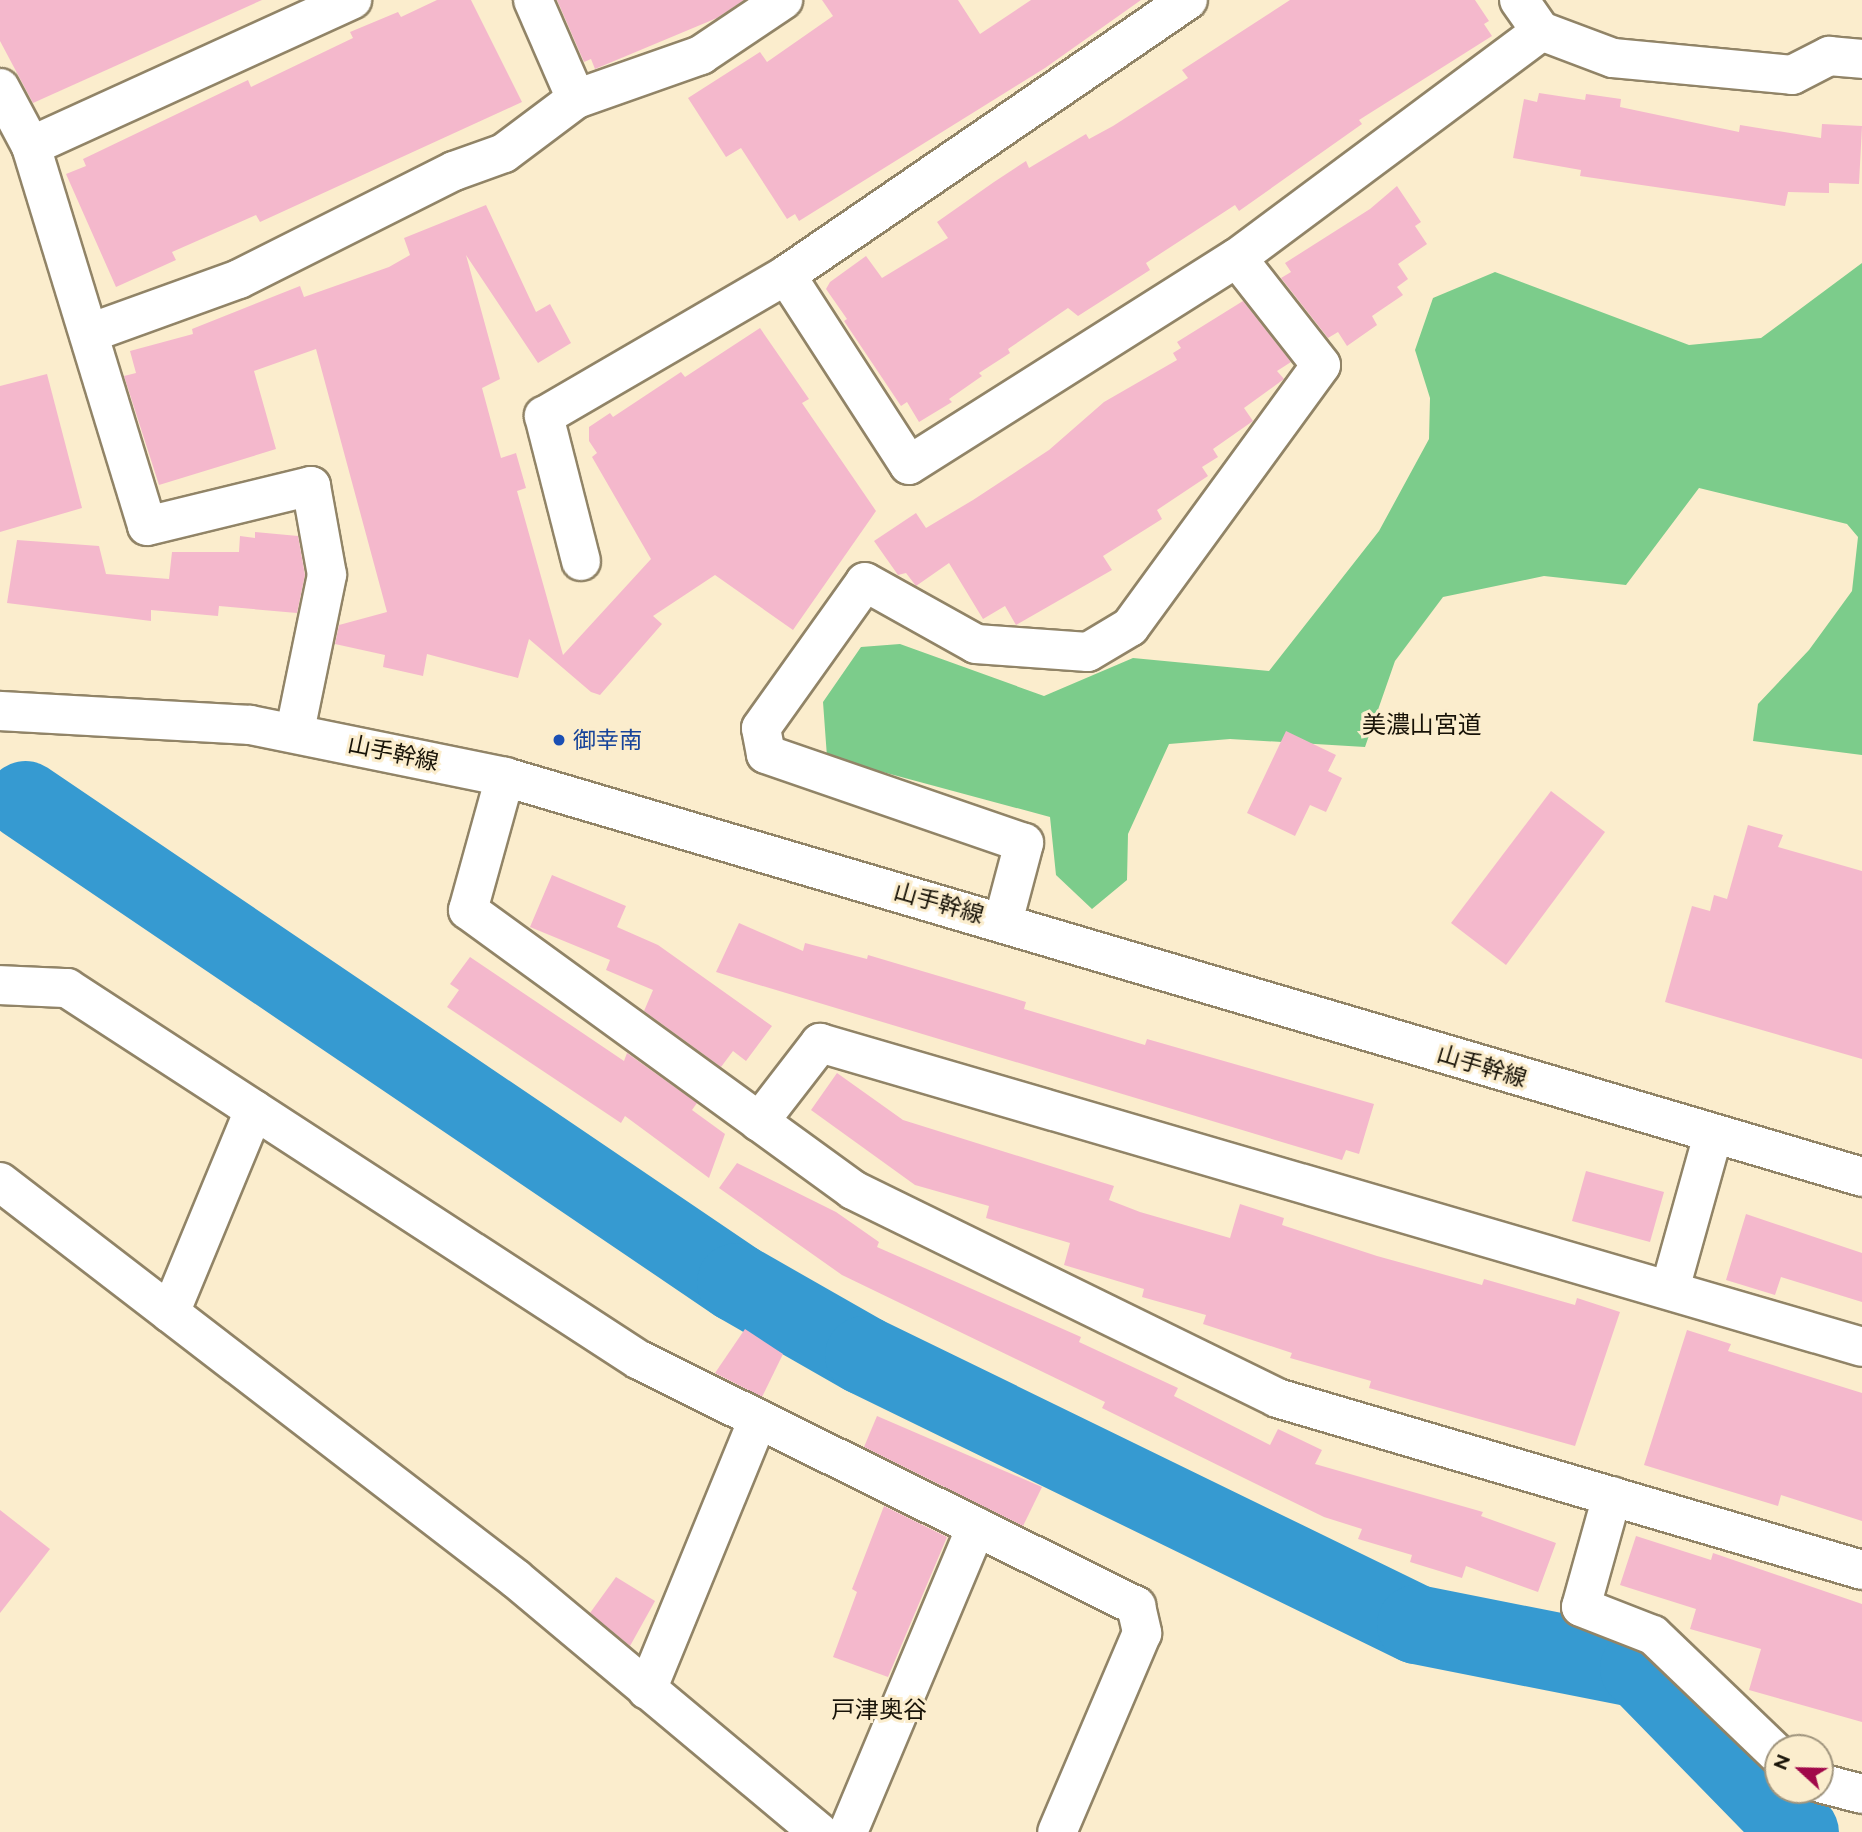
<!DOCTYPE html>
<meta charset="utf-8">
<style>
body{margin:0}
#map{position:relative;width:1862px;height:1832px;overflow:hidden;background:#fbedcd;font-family:Raleway,"Noto Sans JP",sans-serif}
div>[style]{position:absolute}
.forest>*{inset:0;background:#7ccc8b}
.river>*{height:79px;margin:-39.5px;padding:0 39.5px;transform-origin:39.5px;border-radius:39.5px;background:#369ad1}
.building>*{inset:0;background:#f4b8cc}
.roads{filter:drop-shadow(2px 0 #918467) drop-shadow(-2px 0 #918467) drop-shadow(0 2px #918467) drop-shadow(0 -2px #918467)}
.minor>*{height:38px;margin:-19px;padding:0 19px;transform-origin:19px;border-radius:19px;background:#fff}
.secondary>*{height:38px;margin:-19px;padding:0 19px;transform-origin:19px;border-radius:19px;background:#fff}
.dots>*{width:19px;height:19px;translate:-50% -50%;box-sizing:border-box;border:4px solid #fbedcd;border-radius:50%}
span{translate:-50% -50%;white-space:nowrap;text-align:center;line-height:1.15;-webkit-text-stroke:6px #fbedcd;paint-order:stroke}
.transit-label{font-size:23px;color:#164399}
.left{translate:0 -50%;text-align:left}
.street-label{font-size:23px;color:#171207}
.neighbourhood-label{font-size:24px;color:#171207}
.north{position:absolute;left:1764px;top:1734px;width:70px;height:70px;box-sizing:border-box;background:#fbedcd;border:2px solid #a0957e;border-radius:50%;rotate:292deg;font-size:19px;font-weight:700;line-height:28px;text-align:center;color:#171207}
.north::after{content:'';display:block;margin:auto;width:24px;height:32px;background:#a1084a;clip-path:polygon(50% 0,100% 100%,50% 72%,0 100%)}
</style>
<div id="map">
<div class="forest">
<i style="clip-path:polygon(1862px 263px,1862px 755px,1753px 741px,1758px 704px,1809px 650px,1852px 591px,1858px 537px,1847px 524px,1699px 488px,1626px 585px,1544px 576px,1443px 597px,1395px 661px,1365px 747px,1230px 739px,1169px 744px,1128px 834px,1127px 880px,1092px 909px,1056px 875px,1050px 817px,827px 757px,823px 702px,861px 647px,900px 644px,1044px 696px,1133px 658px,1269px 671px,1379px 531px,1429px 439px,1430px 398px,1415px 350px,1433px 298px,1495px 272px,1689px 345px,1761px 338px)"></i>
</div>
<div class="river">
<i style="left:25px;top:800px;width:859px;rotate:34.13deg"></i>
<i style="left:736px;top:1282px;width:147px;rotate:29.7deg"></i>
<i style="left:864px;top:1355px;width:614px;rotate:25.98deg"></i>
<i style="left:1416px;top:1624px;width:227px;rotate:11.2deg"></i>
<i style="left:1639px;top:1668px;width:229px;rotate:45.7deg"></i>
</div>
<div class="building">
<i style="clip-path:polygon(0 0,262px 0,33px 103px,0 41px)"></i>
<i style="clip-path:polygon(437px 0,471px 0,522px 102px,260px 222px,256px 215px,172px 252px,176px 260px,116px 287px,66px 174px,86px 166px,83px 159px,248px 80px,251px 87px,353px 38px,350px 32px,398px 12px,401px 17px)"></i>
<i style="clip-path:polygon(557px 0,744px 0,717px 18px,595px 69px,591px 59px,584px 62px)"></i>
<i style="clip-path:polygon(822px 0,958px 0,980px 34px,1031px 0,1141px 0,1045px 68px,799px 221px,795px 214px,787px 219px,741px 148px,726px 157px,688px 98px,760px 52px,767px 62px,833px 16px)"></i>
<i style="clip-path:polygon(1290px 0,1475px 0,1489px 21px,1484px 24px,1492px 36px,1359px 120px,1362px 124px,1239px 211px,1235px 205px,1146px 263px,1150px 270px,1078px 316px,1068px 308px,1008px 349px,1010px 353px,979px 373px,982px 376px,949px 399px,952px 402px,919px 422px,907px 402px,901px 406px,844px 321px,847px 319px,826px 289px,830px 282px,866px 256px,882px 278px,948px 238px,937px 222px,994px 182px,1026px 161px,1029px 168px,1086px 134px,1089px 139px,1113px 126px,1188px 78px,1182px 70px)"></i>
<i style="clip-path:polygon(1539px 93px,1585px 100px,1586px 94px,1621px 99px,1620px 107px,1739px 132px,1740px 125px,1821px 138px,1822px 124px,1862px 126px,1859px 184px,1829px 183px,1829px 193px,1788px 192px,1785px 206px,1580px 176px,1581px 170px,1513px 158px,1524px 99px,1537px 102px)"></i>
<i style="clip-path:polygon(1397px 186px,1421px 222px,1415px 226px,1427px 244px,1398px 264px,1408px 279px,1397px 287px,1403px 295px,1372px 316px,1377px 325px,1347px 346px,1338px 332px,1328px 338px,1281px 278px,1291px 272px,1285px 263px,1370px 209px)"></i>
<i style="clip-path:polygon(486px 205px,536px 312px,550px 304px,571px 343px,538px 363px,466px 255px,500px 379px,482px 388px,501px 458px,516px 453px,526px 488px,517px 491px,563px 655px,651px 559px,592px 457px,597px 453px,589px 441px,589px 427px,610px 413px,613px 417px,681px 372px,685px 377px,760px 328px,809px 399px,802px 403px,876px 511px,793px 630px,715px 575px,653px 616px,662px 624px,600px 695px,591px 692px,529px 639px,518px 678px,427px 654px,423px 676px,383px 667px,385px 655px,335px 644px,339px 625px,387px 612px,316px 349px,254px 371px,276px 449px,159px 485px,124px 376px,136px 373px,130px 351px,193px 334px,192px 329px,300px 286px,304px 297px,389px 267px,410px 255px,404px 238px)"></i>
<i style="clip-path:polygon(1243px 301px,1291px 362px,1277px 371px,1284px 379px,1244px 408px,1253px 421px,1213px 449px,1218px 457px,1202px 467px,1208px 476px,1157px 510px,1162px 519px,1103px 556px,1112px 570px,1016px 625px,1005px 606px,983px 619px,949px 563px,916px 586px,906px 573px,898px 575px,874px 541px,916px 513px,926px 528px,973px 500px,1049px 450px,1104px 402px,1177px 360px,1173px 353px,1181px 348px,1177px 342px)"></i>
<i style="clip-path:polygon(47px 374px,82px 508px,0 532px,0 386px)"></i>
<i style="clip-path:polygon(255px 532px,298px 536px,305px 575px,297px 613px,219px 606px,218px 616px,151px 610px,151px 621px,7px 603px,17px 540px,99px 546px,106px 574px,169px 579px,172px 552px,239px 552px,240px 536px,255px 538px)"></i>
<i style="clip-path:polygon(1286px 731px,1336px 755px,1328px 771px,1342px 778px,1326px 812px,1310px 805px,1295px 836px,1247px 813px)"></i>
<i style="clip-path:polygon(1551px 791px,1605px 832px,1506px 965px,1451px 923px)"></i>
<i style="clip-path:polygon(1748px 825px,1783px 835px,1778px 847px,1862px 871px,1862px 1059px,1665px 1002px,1692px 906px,1710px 911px,1714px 895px,1727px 899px)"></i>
<i style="clip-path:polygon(552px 875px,626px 906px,617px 927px,658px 945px,772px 1026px,746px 1061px,733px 1051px,721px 1067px,644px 1011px,653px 990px,606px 970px,610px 960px,530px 927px)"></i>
<i style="clip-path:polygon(739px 923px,803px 951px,805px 943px,867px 959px,868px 955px,1026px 1002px,1024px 1009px,1145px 1045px,1147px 1039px,1374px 1104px,1359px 1154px,1346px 1150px,1342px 1160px,716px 972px)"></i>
<i style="clip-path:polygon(470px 957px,624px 1061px,627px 1053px,697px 1103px,692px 1110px,725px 1134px,709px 1178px,625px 1116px,621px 1123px,447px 1007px,459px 990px,450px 984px)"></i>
<i style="clip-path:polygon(837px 1073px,903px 1120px,1114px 1186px,1109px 1200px,1140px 1212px,1230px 1238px,1240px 1204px,1284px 1218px,1282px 1225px,1377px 1256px,1482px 1285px,1484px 1279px,1575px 1305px,1577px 1298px,1620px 1312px,1575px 1446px,1369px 1388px,1371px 1381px,1290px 1358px,1292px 1353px,1203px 1324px,1206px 1315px,1142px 1297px,1144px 1289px,1064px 1265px,1070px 1243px,986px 1218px,989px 1206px,915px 1185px,811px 1110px)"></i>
<i style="clip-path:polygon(737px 1163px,836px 1212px,879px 1242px,877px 1247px,1081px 1337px,1079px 1342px,1178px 1388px,1174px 1396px,1270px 1445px,1278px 1429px,1322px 1450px,1315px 1464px,1483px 1512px,1481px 1516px,1556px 1543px,1538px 1592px,1466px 1566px,1462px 1578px,1410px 1562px,1412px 1555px,1358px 1539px,1362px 1529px,1324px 1517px,1248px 1480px,1102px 1408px,1105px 1402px,842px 1275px,719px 1188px)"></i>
<i style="clip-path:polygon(1586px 1171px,1664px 1192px,1650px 1242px,1572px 1221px)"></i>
<i style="clip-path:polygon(1746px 1214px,1862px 1253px,1862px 1302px,1781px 1277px,1775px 1295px,1726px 1280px)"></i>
<i style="clip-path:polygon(745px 1329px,783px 1354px,762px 1397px,715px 1373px)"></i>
<i style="clip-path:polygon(1687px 1330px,1731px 1344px,1728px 1351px,1862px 1393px,1862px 1521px,1781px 1495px,1778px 1506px,1644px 1465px)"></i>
<i style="clip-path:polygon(877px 1416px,1042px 1487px,1023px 1526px,864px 1447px)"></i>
<i style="clip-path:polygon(884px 1506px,947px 1537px,888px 1677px,833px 1657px,857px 1592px,852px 1589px)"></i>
<i style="clip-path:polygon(0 1510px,50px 1549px,0 1613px)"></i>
<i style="clip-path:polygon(1636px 1536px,1711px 1560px,1713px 1553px,1862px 1604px,1862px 1722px,1749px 1690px,1761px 1649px,1690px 1629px,1696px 1609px,1620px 1585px)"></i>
<i style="clip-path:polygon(616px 1577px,655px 1601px,630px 1646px,590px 1613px)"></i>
</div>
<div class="roads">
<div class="minor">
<i style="left:533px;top:0;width:108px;rotate:66.5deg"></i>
<i style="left:1519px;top:0;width:38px;rotate:55deg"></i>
<i style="left:1541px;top:31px;width:77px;rotate:20.6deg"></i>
<i style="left:1613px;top:58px;width:180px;rotate:5.4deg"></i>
<i style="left:1792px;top:75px;width:42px;rotate:-27.2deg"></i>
<i style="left:1829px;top:56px;width:33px;rotate:5deg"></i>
<i style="left:0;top:88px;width:66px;rotate:61.9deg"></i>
<i style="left:31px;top:146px;width:397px;rotate:73deg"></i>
<i style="left:147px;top:526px;width:169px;rotate:-13.7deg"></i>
<i style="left:311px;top:486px;width:90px;rotate:79.8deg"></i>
<i style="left:327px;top:575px;width:159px;rotate:101.6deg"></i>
<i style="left:31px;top:146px;width:353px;rotate:-24.5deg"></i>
<i style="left:786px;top:275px;width:226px;rotate:57.1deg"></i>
<i style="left:909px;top:465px;width:388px;rotate:-32.3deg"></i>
<i style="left:1237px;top:258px;width:379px;rotate:-36.7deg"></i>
<i style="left:90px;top:333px;width:158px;rotate:-19.9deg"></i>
<i style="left:239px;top:279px;width:241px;rotate:-26.7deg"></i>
<i style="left:454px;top:171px;width:53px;rotate:-19.8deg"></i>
<i style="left:504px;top:153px;width:90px;rotate:-36.9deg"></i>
<i style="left:576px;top:99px;width:133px;rotate:-19.4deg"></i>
<i style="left:701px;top:55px;width:99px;rotate:-33.9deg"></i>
<i style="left:581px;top:561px;width:150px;rotate:-104.3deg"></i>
<i style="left:544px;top:416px;width:280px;rotate:-30.2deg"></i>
<i style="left:786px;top:275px;width:487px;rotate:-34.4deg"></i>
<i style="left:505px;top:777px;width:138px;rotate:105.5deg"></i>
<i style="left:468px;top:910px;width:476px;rotate:36deg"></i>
<i style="left:853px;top:1190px;width:472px;rotate:26.1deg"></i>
<i style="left:1277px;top:1398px;width:610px;rotate:16.38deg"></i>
<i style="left:1003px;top:922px;width:82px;rotate:-75.1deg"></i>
<i style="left:1024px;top:843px;width:273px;rotate:-161deg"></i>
<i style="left:766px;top:754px;width:26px;rotate:-101deg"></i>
<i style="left:761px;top:728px;width:179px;rotate:-54.5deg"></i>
<i style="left:865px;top:582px;width:127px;rotate:29.2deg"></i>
<i style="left:976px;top:644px;width:112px;rotate:4.1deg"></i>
<i style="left:1088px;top:652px;width:49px;rotate:-30.8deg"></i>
<i style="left:1130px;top:627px;width:324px;rotate:-53.9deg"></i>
<i style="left:1321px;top:365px;width:136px;rotate:-128.1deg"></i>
<i style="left:0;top:985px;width:67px;rotate:2.6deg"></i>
<i style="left:67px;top:988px;width:682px;rotate:33.04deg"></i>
<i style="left:639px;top:1360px;width:555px;rotate:26.33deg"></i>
<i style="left:1136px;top:1606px;width:28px;rotate:77deg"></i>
<i style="left:1142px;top:1633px;width:216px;rotate:113.1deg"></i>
<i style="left:759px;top:1122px;width:100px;rotate:-52.3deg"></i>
<i style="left:820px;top:1043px;width:1085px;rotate:16.26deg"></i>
<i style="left:0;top:1182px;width:651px;rotate:37.57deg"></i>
<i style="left:516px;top:1579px;width:395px;rotate:39.9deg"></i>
<i style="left:1670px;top:1289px;width:160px;rotate:-74.4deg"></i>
<i style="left:170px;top:1313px;width:220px;rotate:-67.5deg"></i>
<i style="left:1612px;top:1496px;width:115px;rotate:105.6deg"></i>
<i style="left:1581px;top:1607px;width:77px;rotate:21.3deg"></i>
<i style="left:1653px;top:1635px;width:173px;rotate:43.8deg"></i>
<i style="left:647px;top:1690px;width:293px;rotate:-67.7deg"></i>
<i style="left:1820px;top:1783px;width:43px;rotate:14.7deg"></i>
<i style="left:848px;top:1832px;width:331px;rotate:-67.2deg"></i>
</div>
<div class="secondary">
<i style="left:0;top:711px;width:250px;rotate:3.2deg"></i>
<i style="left:250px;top:725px;width:260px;rotate:11.5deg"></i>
<i style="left:505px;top:777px;width:1415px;rotate:16.42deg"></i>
</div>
</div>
<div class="dots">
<i style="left:559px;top:740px;background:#1a4fb4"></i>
</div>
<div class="transit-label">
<span class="left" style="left:573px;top:740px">御幸南</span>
</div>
<div class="street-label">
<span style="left:393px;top:753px;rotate:12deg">山手幹線</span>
<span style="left:939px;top:903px;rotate:16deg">山手幹線</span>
<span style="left:1482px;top:1066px;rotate:17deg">山手幹線</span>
</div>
<div class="neighbourhood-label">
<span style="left:1422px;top:725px">美濃山宮道</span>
<span style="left:879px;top:1710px">戸津奥谷</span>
</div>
<div class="north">N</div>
</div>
